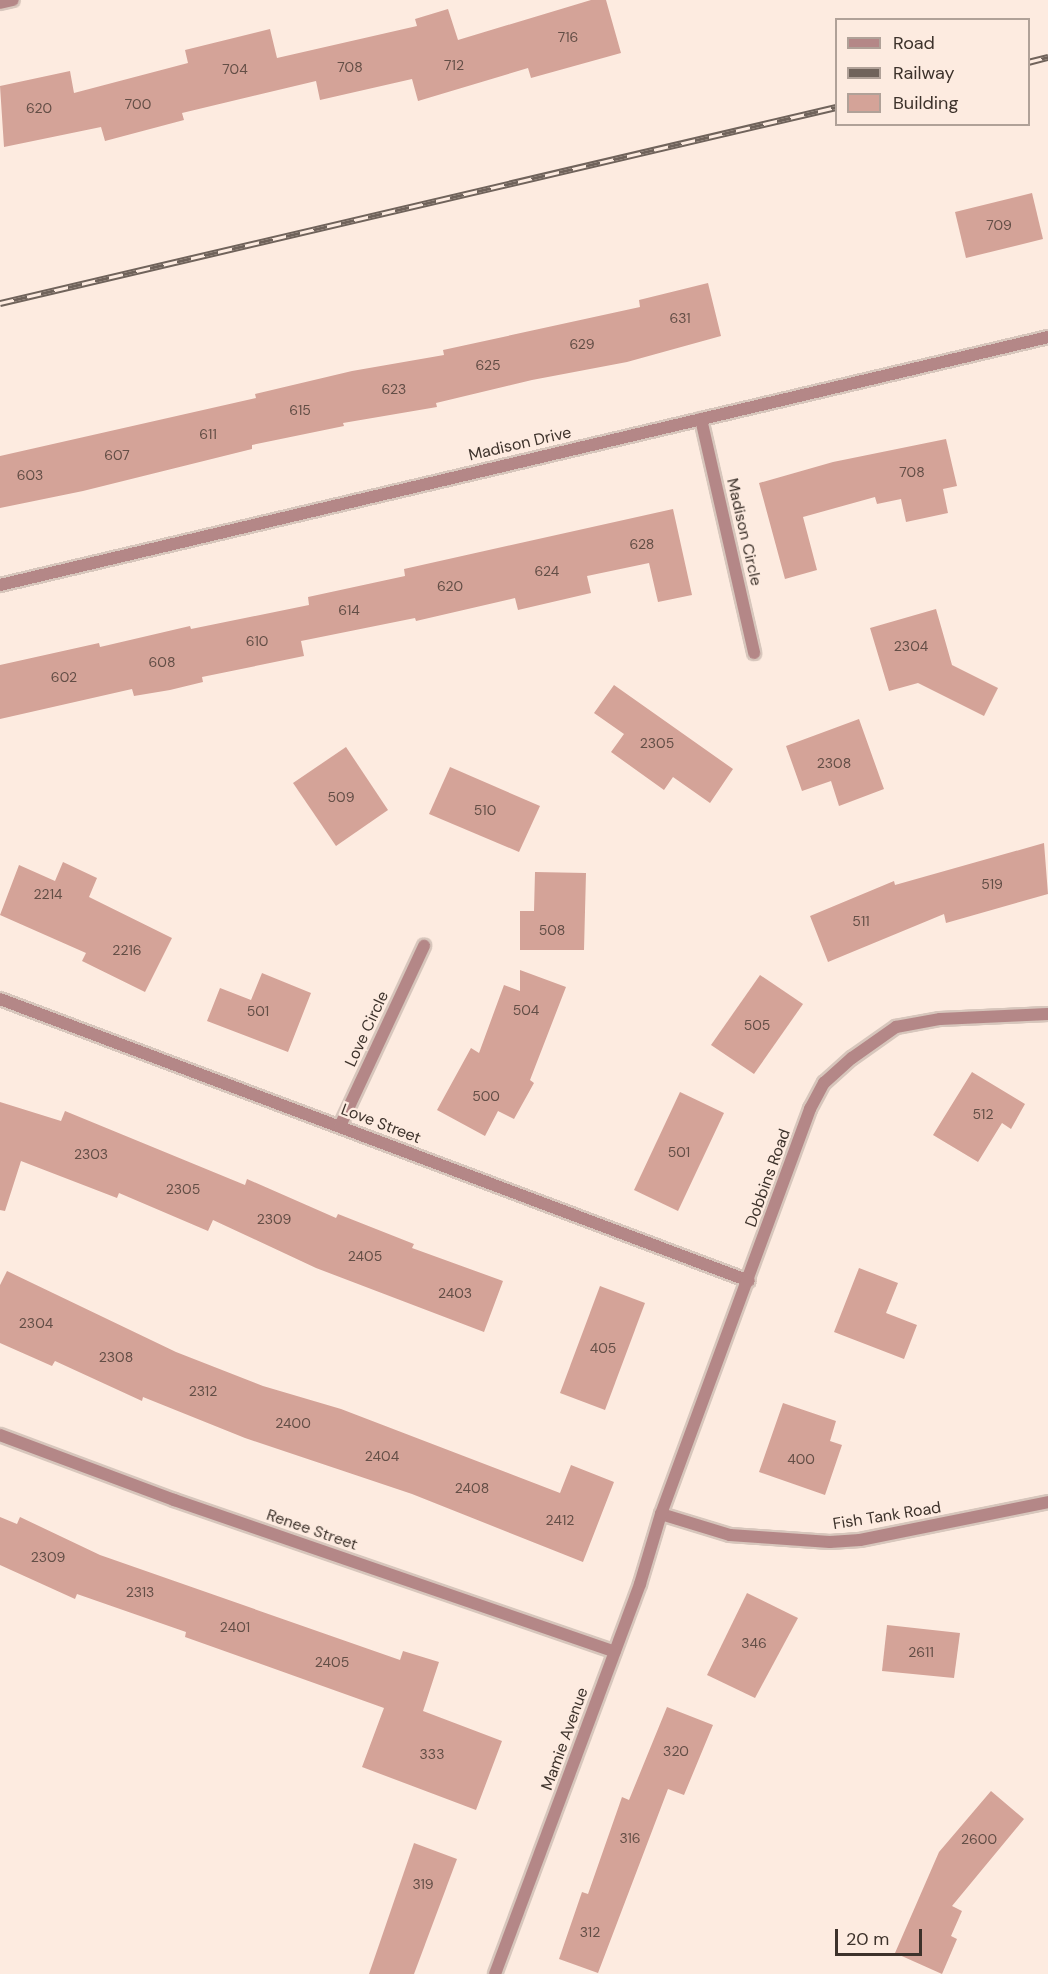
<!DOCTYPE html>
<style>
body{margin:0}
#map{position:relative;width:1048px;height:1974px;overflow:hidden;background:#fdebe0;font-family:"DM Sans",sans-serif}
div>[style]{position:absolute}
.building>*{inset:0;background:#d4a398}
.roads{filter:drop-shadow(2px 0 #d7c6bc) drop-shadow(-2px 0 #d7c6bc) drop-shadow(0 2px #d7c6bc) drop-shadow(0 -2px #d7c6bc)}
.minor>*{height:12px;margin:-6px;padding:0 6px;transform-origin:6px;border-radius:6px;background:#b48787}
.tertiary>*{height:12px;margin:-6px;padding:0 6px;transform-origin:6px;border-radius:6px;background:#b48787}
.rail>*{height:7px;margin-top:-3.5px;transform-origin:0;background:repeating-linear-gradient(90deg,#fdebe0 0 14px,#70635b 0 28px);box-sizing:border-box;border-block:2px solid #70635b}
span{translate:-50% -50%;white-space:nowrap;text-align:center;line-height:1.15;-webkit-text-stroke:4.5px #fdebe0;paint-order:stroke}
.number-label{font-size:14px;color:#634e46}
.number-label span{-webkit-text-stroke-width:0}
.street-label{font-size:16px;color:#3d322b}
.legend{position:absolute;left:835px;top:18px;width:195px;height:108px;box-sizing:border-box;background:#fdebe0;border:2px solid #b0a198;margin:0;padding:8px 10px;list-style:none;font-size:18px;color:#3d322b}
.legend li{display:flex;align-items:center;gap:12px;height:30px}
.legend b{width:30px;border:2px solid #b0a198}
.scale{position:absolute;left:835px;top:1929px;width:87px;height:27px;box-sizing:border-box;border:3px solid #3d322b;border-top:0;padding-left:8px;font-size:18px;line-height:21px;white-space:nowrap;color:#3d322b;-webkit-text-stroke:4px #fdebe0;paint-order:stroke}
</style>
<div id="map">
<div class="building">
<i style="clip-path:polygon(591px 0,606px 0,621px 53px,531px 78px,528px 68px,418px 101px,412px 79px,320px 100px,316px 81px,182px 113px,184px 120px,105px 141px,101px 127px,4px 147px,0 86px,70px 71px,74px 93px,188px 63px,185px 50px,270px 29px,277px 58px,417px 26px,415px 19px,448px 9px,458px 40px)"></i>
<i style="clip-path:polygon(1032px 193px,1043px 239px,966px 258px,955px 212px)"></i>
<i style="clip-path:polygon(708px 283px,721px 336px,627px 362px,532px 380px,436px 403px,437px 407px,343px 423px,344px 426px,252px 445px,252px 449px,83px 491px,0 508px,0 456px,256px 398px,255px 394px,352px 371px,444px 355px,443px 350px,640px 307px,639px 300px)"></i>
<i style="clip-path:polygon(946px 439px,957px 486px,943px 489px,948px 513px,906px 522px,901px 499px,877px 504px,875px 497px,803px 517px,817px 570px,785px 579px,759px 483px,833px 462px)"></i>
<i style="clip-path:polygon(673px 509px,692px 595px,658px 602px,649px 563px,587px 576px,591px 593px,518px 610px,515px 598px,416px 621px,415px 618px,301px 641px,304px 656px,202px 677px,203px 682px,170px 690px,134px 696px,132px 689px,0 719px,0 665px,99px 643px,100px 647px,190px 626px,191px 629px,309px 605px,308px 597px,405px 576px,404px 569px)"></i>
<i style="clip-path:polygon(936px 609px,952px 665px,998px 688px,984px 716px,918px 683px,889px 691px,870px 628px)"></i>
<i style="clip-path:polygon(614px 685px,733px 769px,710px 803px,673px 777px,664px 790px,611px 752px,624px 734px,594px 713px)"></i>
<i style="clip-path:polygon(859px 719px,884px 789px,839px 806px,831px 781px,802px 791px,786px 746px)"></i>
<i style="clip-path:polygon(346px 747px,388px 810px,336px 846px,293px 783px)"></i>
<i style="clip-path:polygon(450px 767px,540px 806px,519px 852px,429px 814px)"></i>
<i style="clip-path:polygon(1044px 843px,1048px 894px,946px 923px,944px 914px,828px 962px,810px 916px,894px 881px,895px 885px)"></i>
<i style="clip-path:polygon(63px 862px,97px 878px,89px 897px,172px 938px,145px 992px,82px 961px,86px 953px,0 915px,19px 865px,55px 881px)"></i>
<i style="clip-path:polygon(535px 872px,586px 873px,584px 950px,520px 950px,520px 911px,534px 911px)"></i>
<i style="clip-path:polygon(520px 970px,566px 987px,530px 1080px,534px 1083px,514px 1119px,498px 1111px,485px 1136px,437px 1110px,471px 1048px,479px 1053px,504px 985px,520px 991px)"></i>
<i style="clip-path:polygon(262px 973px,311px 993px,288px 1052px,207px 1021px,220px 988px,251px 1000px)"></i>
<i style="clip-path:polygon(760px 975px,803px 1004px,754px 1074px,711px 1045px)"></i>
<i style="clip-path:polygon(972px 1072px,1025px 1104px,1011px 1129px,1002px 1123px,978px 1162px,933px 1135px)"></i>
<i style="clip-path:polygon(680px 1092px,724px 1113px,678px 1211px,634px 1190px)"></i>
<i style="clip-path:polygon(0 1102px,61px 1121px,65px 1111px,245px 1185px,247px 1179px,336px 1218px,338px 1214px,414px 1244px,412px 1248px,503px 1281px,484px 1332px,316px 1268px,213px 1220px,208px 1231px,119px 1193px,117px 1198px,21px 1161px,5px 1211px,0 1210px)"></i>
<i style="clip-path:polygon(859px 1268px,898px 1283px,886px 1313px,917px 1325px,904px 1359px,834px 1332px)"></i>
<i style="clip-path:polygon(7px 1271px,176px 1352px,263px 1386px,341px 1409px,560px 1493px,571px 1465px,614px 1482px,583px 1562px,412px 1494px,245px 1438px,143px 1397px,142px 1401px,55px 1361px,52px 1366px,0 1343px,0 1285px)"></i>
<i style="clip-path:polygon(600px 1286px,645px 1303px,605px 1410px,560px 1393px)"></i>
<i style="clip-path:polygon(783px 1403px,836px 1421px,830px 1441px,842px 1445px,825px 1495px,759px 1472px)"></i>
<i style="clip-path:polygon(0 1517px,17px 1524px,20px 1517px,100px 1555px,400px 1660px,403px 1651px,439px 1662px,423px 1711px,502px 1741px,476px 1810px,362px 1767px,384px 1708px,185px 1637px,186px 1632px,77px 1594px,75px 1599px,0 1565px)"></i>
<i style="clip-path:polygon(747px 1593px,798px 1618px,755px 1698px,707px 1675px)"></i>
<i style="clip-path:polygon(887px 1625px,960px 1633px,954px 1678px,882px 1671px)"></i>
<i style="clip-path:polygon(667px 1707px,713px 1725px,684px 1795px,668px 1789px,598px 1973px,559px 1959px,582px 1892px,588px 1894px,622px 1797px,629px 1800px)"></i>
<i style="clip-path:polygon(991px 1791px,1024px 1819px,952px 1906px,962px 1911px,951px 1936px,957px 1939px,942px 1974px,895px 1953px,939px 1852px)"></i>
<i style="clip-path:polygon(414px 1843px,457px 1859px,414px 1974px,369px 1974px)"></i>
</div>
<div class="roads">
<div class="minor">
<i style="left:701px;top:419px;width:240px;rotate:77.2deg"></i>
<i style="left:0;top:585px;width:1077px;rotate:-13.31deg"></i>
<i style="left:0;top:999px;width:800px;rotate:20.63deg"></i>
<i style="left:340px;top:1126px;width:199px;rotate:-65deg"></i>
<i style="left:0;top:1435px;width:186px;rotate:20.5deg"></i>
<i style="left:174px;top:1500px;width:466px;rotate:19deg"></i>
<i style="left:661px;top:1514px;width:72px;rotate:16.9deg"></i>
<i style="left:730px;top:1535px;width:100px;rotate:4deg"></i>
<i style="left:830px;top:1542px;width:30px;rotate:-4deg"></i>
<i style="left:860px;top:1540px;width:192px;rotate:-11.4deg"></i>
</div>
<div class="tertiary">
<i style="left:0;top:3px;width:13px;rotate:-13deg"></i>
<i style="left:495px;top:1974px;width:416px;rotate:-69.6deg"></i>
<i style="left:640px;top:1584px;width:73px;rotate:-73.3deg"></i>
<i style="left:661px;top:1514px;width:432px;rotate:-69.8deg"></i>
<i style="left:810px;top:1109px;width:30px;rotate:-62deg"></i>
<i style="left:824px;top:1083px;width:38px;rotate:-42deg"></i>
<i style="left:852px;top:1058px;width:54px;rotate:-35.2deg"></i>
<i style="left:896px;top:1027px;width:45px;rotate:-10.3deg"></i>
<i style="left:940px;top:1019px;width:108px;rotate:-2.7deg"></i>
</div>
</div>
<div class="rail">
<i style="left:1028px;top:62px;width:21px;rotate:-14deg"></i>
<i style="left:0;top:303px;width:859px;rotate:-13.19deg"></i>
</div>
<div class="number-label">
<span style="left:568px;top:37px">716</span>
<span style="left:454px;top:65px">712</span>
<span style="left:350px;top:67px">708</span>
<span style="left:235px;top:69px">704</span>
<span style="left:138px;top:104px">700</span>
<span style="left:39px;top:108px">620</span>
<span style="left:999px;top:225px">709</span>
<span style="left:680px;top:318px">631</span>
<span style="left:582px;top:344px">629</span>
<span style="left:488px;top:365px">625</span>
<span style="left:394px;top:389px">623</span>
<span style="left:300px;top:410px">615</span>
<span style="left:208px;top:434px">611</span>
<span style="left:117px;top:455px">607</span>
<span style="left:912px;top:472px">708</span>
<span style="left:30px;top:475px">603</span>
<span style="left:642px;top:544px">628</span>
<span style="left:547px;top:571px">624</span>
<span style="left:450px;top:586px">620</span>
<span style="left:349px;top:610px">614</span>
<span style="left:257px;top:641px">610</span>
<span style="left:911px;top:646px">2304</span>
<span style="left:162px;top:662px">608</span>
<span style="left:64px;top:677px">602</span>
<span style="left:657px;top:743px">2305</span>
<span style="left:834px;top:763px">2308</span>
<span style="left:341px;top:797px">509</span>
<span style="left:485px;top:810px">510</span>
<span style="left:992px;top:884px">519</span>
<span style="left:48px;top:894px">2214</span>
<span style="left:861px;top:921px">511</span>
<span style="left:552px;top:930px">508</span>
<span style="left:127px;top:950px">2216</span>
<span style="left:526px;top:1010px">504</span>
<span style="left:258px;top:1011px">501</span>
<span style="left:757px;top:1025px">505</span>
<span style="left:486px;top:1096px">500</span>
<span style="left:983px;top:1114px">512</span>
<span style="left:679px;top:1152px">501</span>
<span style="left:91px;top:1154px">2303</span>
<span style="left:183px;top:1189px">2305</span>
<span style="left:274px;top:1219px">2309</span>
<span style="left:365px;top:1256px">2405</span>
<span style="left:455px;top:1293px">2403</span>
<span style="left:36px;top:1323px">2304</span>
<span style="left:603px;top:1348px">405</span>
<span style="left:116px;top:1357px">2308</span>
<span style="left:203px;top:1391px">2312</span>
<span style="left:293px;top:1423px">2400</span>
<span style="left:382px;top:1456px">2404</span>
<span style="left:801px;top:1459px">400</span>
<span style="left:472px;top:1488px">2408</span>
<span style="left:560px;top:1520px">2412</span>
<span style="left:48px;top:1557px">2309</span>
<span style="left:140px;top:1592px">2313</span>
<span style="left:235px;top:1627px">2401</span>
<span style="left:754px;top:1643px">346</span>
<span style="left:921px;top:1652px">2611</span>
<span style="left:332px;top:1662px">2405</span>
<span style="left:676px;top:1751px">320</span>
<span style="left:432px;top:1754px">333</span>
<span style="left:630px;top:1838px">316</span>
<span style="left:979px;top:1839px">2600</span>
<span style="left:423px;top:1884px">319</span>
<span style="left:590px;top:1932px">312</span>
</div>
<div class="street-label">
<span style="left:520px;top:444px;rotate:-13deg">Madison Drive</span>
<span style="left:744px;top:532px;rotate:77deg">Madison Circle</span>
<span style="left:367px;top:1029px;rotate:-65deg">Love Circle</span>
<span style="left:381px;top:1124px;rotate:21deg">Love Street</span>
<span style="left:768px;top:1178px;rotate:-70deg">Dobbins Road</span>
<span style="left:887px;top:1516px;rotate:-9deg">Fish Tank Road</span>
<span style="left:312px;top:1530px;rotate:19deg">Renee Street</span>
<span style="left:565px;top:1739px;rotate:-70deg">Mamie Avenue</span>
</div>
<ul class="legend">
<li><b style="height:8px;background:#b48787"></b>Road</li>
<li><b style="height:8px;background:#70635b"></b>Railway</li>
<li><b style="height:16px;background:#d4a398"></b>Building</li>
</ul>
<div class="scale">20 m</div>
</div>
